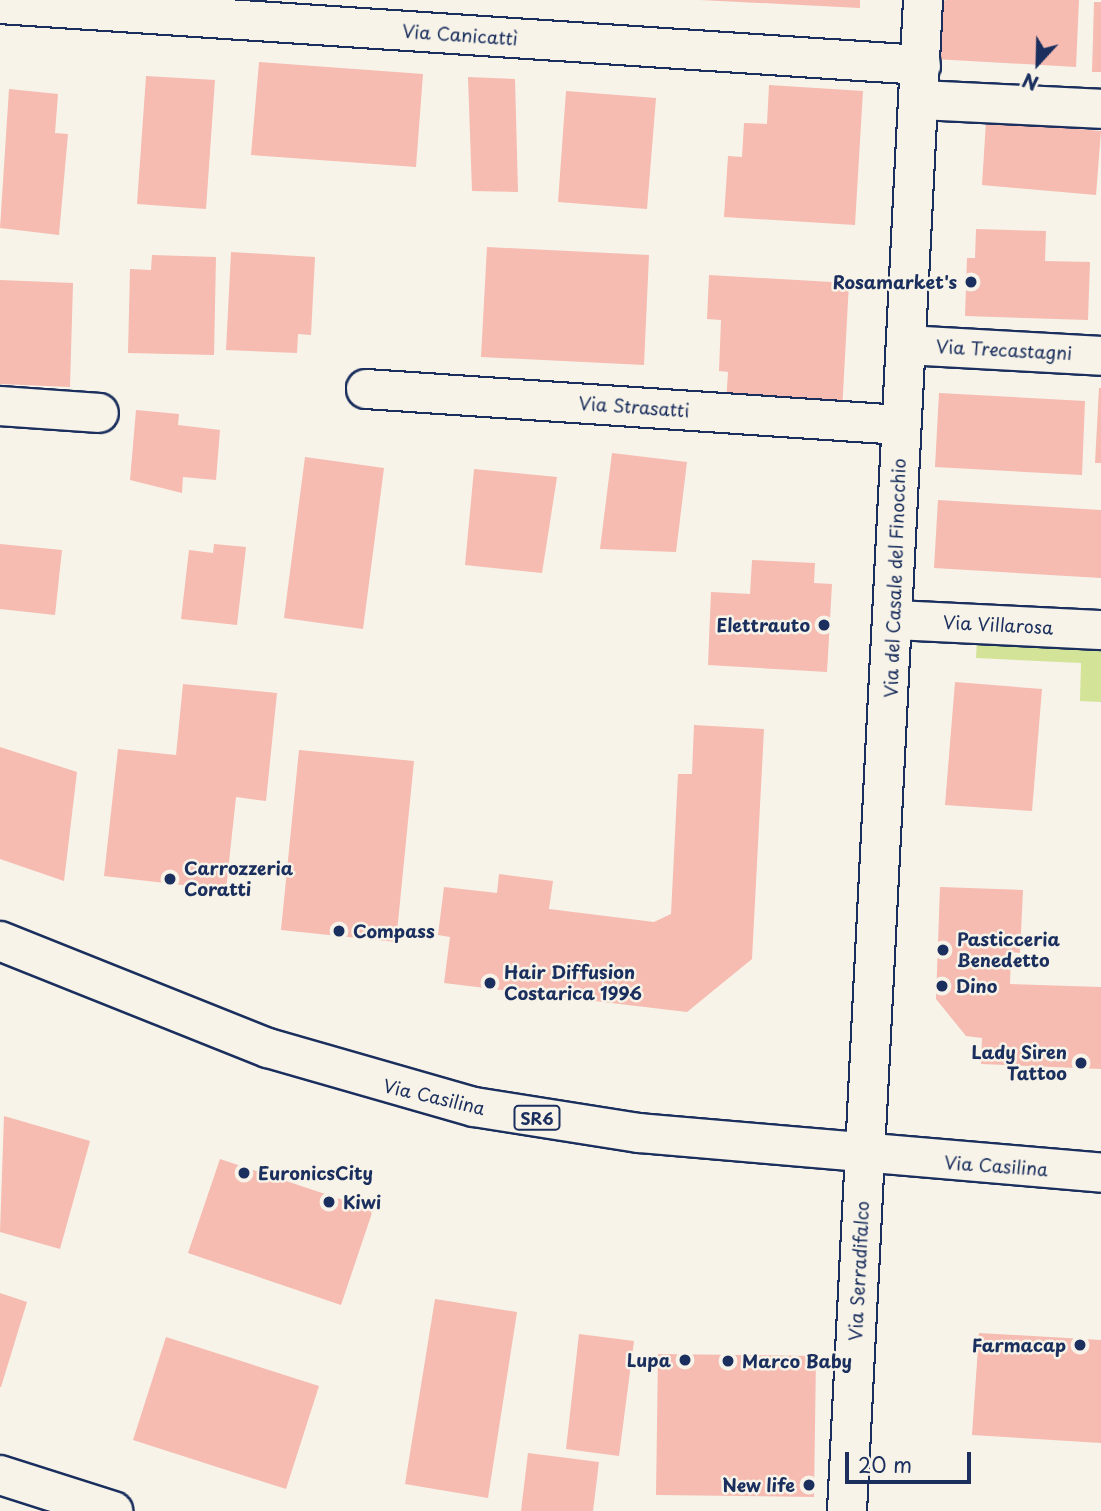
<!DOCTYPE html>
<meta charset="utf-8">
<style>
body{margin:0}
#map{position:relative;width:1101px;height:1511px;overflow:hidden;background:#f7f3e8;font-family:"Playpen Sans",sans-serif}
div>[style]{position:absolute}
.green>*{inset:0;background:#d3e498}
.building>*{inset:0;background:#f6bbb1}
.roads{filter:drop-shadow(2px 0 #1b2f5e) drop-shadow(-2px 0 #1b2f5e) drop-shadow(0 2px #1b2f5e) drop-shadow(0 -2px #1b2f5e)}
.street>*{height:38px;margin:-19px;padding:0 19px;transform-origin:19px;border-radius:19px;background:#f7f3e8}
.primary>*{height:38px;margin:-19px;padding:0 19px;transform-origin:19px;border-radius:19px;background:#f7f3e8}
.dots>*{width:19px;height:19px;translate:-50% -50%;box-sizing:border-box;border:4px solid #f7f3e8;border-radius:50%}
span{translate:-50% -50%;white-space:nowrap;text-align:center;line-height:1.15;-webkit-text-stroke:5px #f7f3e8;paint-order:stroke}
.shield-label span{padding:2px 5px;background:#f7f3e8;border:2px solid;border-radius:5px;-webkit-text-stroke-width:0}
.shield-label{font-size:16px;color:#1b2f5e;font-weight:700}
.street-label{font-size:18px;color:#1b2f5e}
.poi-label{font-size:18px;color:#1b2f5e;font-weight:700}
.right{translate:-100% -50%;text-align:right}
.left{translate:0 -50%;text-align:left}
.north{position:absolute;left:1003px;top:28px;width:70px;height:70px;-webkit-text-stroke:5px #f7f3e8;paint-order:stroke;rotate:202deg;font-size:19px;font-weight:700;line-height:28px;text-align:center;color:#1b2f5e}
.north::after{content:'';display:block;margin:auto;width:24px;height:32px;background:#1b2f5e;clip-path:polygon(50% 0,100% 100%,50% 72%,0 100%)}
.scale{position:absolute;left:845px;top:1452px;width:126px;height:32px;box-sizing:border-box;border:4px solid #1b2f5e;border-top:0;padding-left:9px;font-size:21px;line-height:24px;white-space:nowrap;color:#1b2f5e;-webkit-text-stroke:5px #f7f3e8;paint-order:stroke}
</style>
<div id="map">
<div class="green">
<i style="clip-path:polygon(977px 637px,1101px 643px,1101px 702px,1080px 701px,1081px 663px,976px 658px)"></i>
</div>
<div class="building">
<i style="clip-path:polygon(700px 0,860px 0,860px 8px)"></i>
<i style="clip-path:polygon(947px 0,1079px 0,1076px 67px,934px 59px,937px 2px)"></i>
<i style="clip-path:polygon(1094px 2px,1101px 2px,1101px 72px,1092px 72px)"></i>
<i style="clip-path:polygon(259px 62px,423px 74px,416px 167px,251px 155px)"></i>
<i style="clip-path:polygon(146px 76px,215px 80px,206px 209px,137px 204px)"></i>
<i style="clip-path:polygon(468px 77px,515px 79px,518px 192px,472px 191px)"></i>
<i style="clip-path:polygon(769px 85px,863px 91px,855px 225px,724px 217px,728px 156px,742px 157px,744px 123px,767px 124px)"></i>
<i style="clip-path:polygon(9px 89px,58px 94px,55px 133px,68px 134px,59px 235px,0 228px)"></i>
<i style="clip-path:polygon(566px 91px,656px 98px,647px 209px,558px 202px)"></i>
<i style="clip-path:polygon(986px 121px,1101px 131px,1096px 195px,982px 185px)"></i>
<i style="clip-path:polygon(976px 229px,1046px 231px,1045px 261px,1090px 262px,1088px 320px,965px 316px,967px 258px,975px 258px)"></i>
<i style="clip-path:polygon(487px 247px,649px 255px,644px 365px,481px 357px)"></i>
<i style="clip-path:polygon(231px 252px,315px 257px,311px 335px,298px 334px,297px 353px,226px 350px)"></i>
<i style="clip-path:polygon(152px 255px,216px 257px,214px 355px,128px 353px,130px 269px,151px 270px)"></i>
<i style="clip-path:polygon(709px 275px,849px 283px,842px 411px,726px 404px,728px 372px,719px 371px,721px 320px,707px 319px)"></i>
<i style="clip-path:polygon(0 280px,73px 283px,70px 387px,0 384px)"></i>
<i style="clip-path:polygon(1099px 388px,1101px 388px,1101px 463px,1095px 463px)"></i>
<i style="clip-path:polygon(939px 393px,1085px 401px,1082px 475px,935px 467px)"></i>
<i style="clip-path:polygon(136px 410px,179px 414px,178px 425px,220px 430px,216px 480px,183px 477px,182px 493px,130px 480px)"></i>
<i style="clip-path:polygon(612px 453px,687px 462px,676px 552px,600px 549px)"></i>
<i style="clip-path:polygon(305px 457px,384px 468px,363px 629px,284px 618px)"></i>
<i style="clip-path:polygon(474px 469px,557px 477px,542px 573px,465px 565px)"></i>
<i style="clip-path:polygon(938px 500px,1101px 510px,1101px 578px,934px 568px)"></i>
<i style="clip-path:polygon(0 544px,62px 550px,55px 615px,0 609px)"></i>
<i style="clip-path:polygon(214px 544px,246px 547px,237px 625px,181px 619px,189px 550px,213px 553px)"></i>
<i style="clip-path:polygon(752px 560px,815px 563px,814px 583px,832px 584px,827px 672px,708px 665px,711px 592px,750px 594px)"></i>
<i style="clip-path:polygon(955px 682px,1042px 689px,1032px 811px,945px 805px)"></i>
<i style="clip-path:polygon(183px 684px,277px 693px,266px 801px,236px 797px,226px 890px,104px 876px,118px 749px,176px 755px)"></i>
<i style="clip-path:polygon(694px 725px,764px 729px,752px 959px,687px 1012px,444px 983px,450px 937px,438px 935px,444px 887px,497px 893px,499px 874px,553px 881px,549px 909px,654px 922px,671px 914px,678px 774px,692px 774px)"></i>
<i style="clip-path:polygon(0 747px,77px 772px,64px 881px,0 859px)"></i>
<i style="clip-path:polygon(299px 750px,414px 761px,396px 942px,281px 930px)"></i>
<i style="clip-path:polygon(940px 887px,1023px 890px,1020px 953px,1011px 952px,1010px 984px,1101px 987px,1101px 1069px,981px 1064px,982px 1038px,966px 1036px,936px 999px)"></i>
<i style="clip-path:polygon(4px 1116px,90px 1141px,60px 1249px,0 1232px)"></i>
<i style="clip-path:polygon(220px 1159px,373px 1210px,341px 1305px,188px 1253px)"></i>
<i style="clip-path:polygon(0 1293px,27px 1302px,1px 1387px,0 1387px)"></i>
<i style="clip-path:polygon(435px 1299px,517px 1312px,488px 1498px,405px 1484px)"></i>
<i style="clip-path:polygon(979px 1333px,1101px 1340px,1101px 1443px,972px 1435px)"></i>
<i style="clip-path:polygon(579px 1334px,634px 1341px,619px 1456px,566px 1449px)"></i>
<i style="clip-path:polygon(166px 1337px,319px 1386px,286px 1489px,133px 1440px)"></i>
<i style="clip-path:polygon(658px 1354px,816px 1356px,814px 1497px,656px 1495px)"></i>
<i style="clip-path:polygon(528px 1453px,599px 1462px,593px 1511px,521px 1511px)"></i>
</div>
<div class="roads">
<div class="street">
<i style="left:0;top:4px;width:923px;rotate:3.79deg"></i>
<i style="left:919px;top:100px;width:182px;rotate:2.8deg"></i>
<i style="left:907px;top:345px;width:194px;rotate:3.2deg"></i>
<i style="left:366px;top:389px;width:536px;rotate:3.85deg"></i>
<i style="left:0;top:406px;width:99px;rotate:4deg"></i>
<i style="left:894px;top:620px;width:207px;rotate:2.8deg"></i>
<i style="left:0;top:1475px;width:119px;rotate:17.7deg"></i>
<i style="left:847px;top:1511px;width:1513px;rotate:-87.12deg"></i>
</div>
<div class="primary">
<i style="left:0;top:941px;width:289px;rotate:21.8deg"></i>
<i style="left:268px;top:1048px;width:214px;rotate:16deg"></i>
<i style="left:474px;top:1107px;width:167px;rotate:9deg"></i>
<i style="left:639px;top:1133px;width:464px;rotate:4.9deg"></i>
</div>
</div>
<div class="dots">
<i style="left:971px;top:282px;background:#1b2f5e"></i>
<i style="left:824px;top:625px;background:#1b2f5e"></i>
<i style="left:170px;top:879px;background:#1b2f5e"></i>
<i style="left:339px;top:931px;background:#1b2f5e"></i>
<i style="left:943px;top:950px;background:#1b2f5e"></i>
<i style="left:490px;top:983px;background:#1b2f5e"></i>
<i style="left:942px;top:986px;background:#1b2f5e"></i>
<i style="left:1081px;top:1063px;background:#1b2f5e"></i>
<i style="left:244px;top:1173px;background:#1b2f5e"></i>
<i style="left:329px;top:1202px;background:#1b2f5e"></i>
<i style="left:1080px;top:1345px;background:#1b2f5e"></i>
<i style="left:685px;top:1360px;background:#1b2f5e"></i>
<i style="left:728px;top:1361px;background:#1b2f5e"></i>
<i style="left:809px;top:1485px;background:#1b2f5e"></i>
</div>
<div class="shield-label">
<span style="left:537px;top:1118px">SR6</span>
</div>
<div class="street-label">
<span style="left:460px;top:35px;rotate:4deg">Via Canicattì</span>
<span style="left:1004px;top:350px;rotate:3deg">Via Trecastagni</span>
<span style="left:634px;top:407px;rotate:4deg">Via Strasatti</span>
<span style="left:895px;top:578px;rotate:-88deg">Via del Casale del Finocchio</span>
<span style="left:998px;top:625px;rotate:3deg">Via Villarosa</span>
<span style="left:434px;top:1097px;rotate:13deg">Via Casilina</span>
<span style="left:996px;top:1166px;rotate:4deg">Via Casilina</span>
<span style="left:859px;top:1271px;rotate:-87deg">Via Serradifalco</span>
</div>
<div class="poi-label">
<span class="right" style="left:957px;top:282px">Rosamarket's</span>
<span class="right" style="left:810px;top:625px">Elettrauto</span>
<span class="left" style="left:184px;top:879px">Carrozzeria<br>Coratti</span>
<span class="left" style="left:353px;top:931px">Compass</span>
<span class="left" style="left:957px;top:950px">Pasticceria<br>Benedetto</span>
<span class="left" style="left:504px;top:983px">Hair Diffusion<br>Costarica 1996</span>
<span class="left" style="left:956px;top:986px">Dino</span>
<span class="right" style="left:1067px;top:1063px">Lady Siren<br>Tattoo</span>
<span class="left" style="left:258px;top:1173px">EuronicsCity</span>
<span class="left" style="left:343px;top:1202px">Kiwi</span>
<span class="right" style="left:1066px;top:1345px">Farmacap</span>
<span class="right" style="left:671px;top:1360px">Lupa</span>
<span class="left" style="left:742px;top:1361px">Marco Baby</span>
<span class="right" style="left:795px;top:1485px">New life</span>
</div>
<div class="north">N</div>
<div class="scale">20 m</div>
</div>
